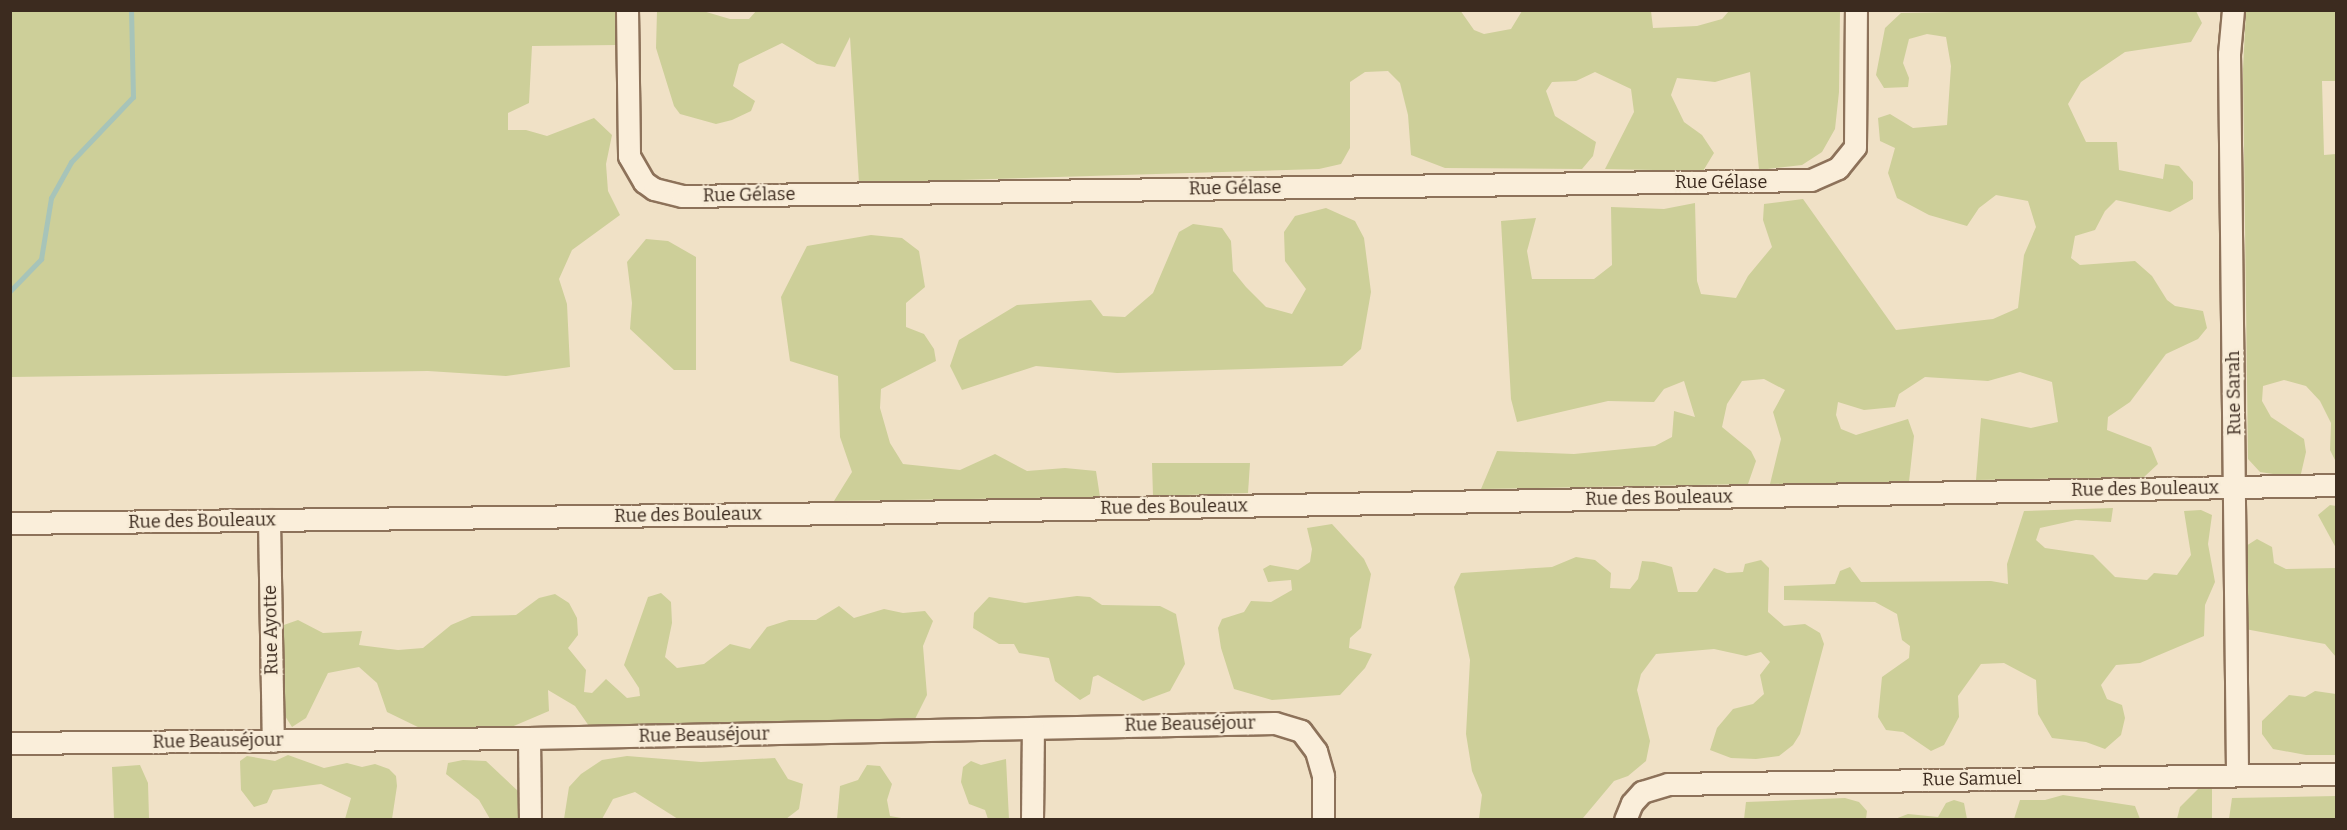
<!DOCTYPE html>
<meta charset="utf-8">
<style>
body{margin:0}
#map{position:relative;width:2347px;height:830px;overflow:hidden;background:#f0e1c6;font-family:Bitter,serif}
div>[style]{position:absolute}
.green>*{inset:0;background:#cdcf99}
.stream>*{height:5px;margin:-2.5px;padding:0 2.5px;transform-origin:2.5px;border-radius:2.5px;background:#a7c4b9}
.roads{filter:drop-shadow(2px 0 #8d725a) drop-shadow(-2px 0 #8d725a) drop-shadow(0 2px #8d725a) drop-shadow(0 -2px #8d725a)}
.minor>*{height:21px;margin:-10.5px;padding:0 10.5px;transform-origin:10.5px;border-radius:10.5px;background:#faeeda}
span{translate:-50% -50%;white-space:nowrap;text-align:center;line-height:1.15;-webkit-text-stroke:4.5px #f7ebd6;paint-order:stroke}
.street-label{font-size:18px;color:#3c2b1f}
.frame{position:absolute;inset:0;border:12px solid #3c2b1f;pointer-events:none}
</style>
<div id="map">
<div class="green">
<i style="clip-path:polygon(757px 10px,1460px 10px,1474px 30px,1484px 34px,1511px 29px,1522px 11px,1651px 11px,1653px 28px,1697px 26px,1722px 19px,1729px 11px,1840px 11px,1839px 92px,1835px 129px,1822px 152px,1802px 165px,1759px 170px,1750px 72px,1715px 82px,1677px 78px,1671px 95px,1684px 122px,1702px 135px,1714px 153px,1703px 171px,1605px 169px,1634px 112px,1631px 89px,1595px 72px,1576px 81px,1552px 82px,1546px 91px,1555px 116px,1596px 142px,1593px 156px,1582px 169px,1445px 168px,1411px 155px,1408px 115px,1400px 83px,1388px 71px,1365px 72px,1350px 82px,1350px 148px,1341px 164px,1319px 169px,859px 183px,850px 37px,835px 67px,817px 64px,782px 43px,739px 64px,733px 86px,755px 101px,751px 111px,732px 120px,716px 124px,680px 114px,674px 106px,656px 48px,657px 11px,703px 11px,730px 19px,749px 19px)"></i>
<i style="clip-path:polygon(10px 11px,616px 11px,617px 45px,532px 46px,529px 103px,508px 113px,508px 130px,526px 130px,547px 136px,594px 118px,612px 135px,606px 164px,608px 191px,620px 215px,572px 250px,559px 279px,567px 304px,570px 367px,506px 376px,428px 371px,11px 377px)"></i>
<i style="clip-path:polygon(2006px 11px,2196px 11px,2202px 23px,2191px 42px,2125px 52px,2081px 82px,2068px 104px,2086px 142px,2117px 142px,2119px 170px,2163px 179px,2165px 164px,2179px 166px,2193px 182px,2193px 199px,2170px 212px,2116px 200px,2105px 211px,2095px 230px,2075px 236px,2071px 258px,2080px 265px,2135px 261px,2152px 276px,2167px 300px,2175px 306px,2203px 311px,2207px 328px,2198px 339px,2166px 354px,2130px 402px,2108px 417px,2107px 430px,2151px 447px,2158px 464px,2144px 477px,1976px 480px,1981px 418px,2031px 428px,2058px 422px,2052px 382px,2020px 372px,1988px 381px,1925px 377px,1899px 394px,1895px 407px,1864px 410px,1838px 402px,1836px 415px,1841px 429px,1856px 435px,1908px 419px,1914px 436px,1909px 482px,1770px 484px,1781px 439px,1773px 412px,1785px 390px,1764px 379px,1742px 381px,1727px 404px,1722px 427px,1751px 451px,1756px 461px,1748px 484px,1481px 489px,1497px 451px,1574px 454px,1655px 446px,1672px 437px,1674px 411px,1695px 417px,1684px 381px,1664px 389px,1654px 402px,1608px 401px,1517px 422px,1511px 399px,1501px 221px,1536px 218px,1527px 251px,1532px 279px,1594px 279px,1612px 265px,1611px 207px,1664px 209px,1695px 203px,1697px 281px,1701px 294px,1736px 298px,1748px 276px,1772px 247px,1763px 220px,1764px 204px,1803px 199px,1896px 330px,1993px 319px,2018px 308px,2024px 255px,2036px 227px,2028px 201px,1996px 195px,1979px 208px,1967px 226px,1929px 215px,1897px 198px,1888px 173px,1895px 148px,1880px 141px,1878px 118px,1890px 114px,1913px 128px,1947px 125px,1951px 66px,1946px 37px,1927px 34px,1909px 39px,1903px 63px,1909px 78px,1908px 87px,1884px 88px,1876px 75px,1885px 28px,1901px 13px)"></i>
<i style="clip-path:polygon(2246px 11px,2336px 11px,2336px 81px,2322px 81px,2324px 155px,2336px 154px,2336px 462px,2330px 450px,2331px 423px,2320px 401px,2306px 386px,2284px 380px,2263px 386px,2262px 401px,2271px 417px,2304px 439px,2306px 452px,2300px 478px,2260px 472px,2248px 459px,2243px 69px)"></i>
<i style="clip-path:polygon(1326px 208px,1355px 221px,1364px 238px,1371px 292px,1361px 349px,1342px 366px,1117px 373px,1036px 366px,962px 390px,950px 366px,959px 340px,1017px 305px,1091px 300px,1103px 316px,1125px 317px,1153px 293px,1179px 232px,1193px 224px,1222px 228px,1231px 241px,1233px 271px,1246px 287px,1266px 307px,1292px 314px,1306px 289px,1285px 261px,1284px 232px,1295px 216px)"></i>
<i style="clip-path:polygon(871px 235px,902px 238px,919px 251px,925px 287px,906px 303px,906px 327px,924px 334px,934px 349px,936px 361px,881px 389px,880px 408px,890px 443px,903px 464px,960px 470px,995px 454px,1027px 471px,1065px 468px,1096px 471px,1100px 497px,834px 501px,852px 472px,840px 437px,838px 376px,790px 361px,781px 297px,807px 246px)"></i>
<i style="clip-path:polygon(646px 239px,668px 241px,696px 257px,696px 370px,674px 370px,630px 329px,632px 303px,627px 262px)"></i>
<i style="clip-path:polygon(1152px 463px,1250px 463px,1248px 493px,1153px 496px)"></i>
<i style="clip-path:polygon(2330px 505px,2336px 506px,2336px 548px,2318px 515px)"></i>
<i style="clip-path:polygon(2113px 508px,2111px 522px,2076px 520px,2040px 528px,2036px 540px,2045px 548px,2093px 555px,2115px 577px,2147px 580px,2154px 573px,2177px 575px,2191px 555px,2184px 511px,2201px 510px,2212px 515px,2208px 544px,2215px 582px,2205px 605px,2204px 636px,2140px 663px,2116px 665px,2101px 685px,2107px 699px,2122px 705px,2125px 718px,2121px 735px,2105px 749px,2086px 742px,2052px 738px,2038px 714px,2036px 680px,2004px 663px,1981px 664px,1958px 696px,1959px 717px,1944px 745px,1931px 751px,1903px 732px,1886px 730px,1878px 717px,1882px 677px,1909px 658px,1910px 646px,1902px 640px,1897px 614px,1875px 602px,1784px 600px,1784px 586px,1835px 584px,1840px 571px,1850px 567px,1861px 582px,1991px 581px,2008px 584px,2007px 564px,2024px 511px)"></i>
<i style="clip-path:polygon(1332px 524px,1364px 559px,1371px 574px,1361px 628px,1350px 638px,1349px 648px,1372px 654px,1365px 668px,1340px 695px,1272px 700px,1234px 689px,1221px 648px,1218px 628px,1222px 619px,1244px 612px,1251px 601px,1271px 602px,1292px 590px,1291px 580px,1268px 582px,1263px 569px,1270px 565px,1298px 570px,1310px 562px,1312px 549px,1307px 528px)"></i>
<i style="clip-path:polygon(2257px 539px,2272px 547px,2274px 563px,2286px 569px,2336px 568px,2336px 657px,2325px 644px,2245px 629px,2246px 546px)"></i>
<i style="clip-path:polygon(1576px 557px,1595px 560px,1611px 573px,1610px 588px,1630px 589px,1638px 579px,1642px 561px,1654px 562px,1672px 567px,1678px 592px,1697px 592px,1714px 568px,1727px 573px,1743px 572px,1745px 564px,1761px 560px,1769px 568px,1768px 612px,1784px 626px,1805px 624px,1820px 633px,1824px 644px,1800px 734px,1793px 745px,1779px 756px,1756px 759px,1731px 758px,1710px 750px,1717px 728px,1733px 709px,1753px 704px,1764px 694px,1760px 675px,1770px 662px,1761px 652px,1746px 656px,1714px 649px,1656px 654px,1641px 674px,1637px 690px,1650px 741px,1646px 761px,1628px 776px,1614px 781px,1583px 818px,1479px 819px,1482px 795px,1472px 771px,1466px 734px,1470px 660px,1454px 587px,1461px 573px,1552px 567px)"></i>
<i style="clip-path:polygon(661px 593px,671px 602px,672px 623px,665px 657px,677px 668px,704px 664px,730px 644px,750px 649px,767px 627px,789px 620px,816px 620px,839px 606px,854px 618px,884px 609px,903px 613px,925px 611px,933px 621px,923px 646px,927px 695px,915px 719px,589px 726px,575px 706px,548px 690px,549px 711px,509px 728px,424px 730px,387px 712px,377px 683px,359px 667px,328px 673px,306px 718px,292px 727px,285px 716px,281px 626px,298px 620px,323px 633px,362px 631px,359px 645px,398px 650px,423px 648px,451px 625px,472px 616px,516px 615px,539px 598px,555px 594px,569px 603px,577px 618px,578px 635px,568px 648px,586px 670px,584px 692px,592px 693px,606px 679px,627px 698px,640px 696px,639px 688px,624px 665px,648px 597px)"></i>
<i style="clip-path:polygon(1077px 596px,1090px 597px,1102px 605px,1160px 606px,1176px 614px,1185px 664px,1170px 691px,1143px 701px,1098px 675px,1093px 677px,1090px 694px,1080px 700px,1055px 681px,1049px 658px,1019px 653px,1014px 644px,999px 644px,973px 628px,974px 613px,989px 597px,1025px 603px)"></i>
<i style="clip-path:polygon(2315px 691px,2336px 694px,2336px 755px,2306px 755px,2273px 749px,2262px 734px,2262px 721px,2289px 695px,2305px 697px)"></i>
<i style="clip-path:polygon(288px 755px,324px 768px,347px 763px,362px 767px,375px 764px,389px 769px,396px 776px,397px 786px,392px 819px,345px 819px,351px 798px,321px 784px,273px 790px,267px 803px,254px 807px,241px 790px,240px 761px,247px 756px,275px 761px)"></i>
<i style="clip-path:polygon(627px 756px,701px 762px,775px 758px,788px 779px,803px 784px,799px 809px,786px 819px,678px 819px,635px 792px,613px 799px,602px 819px,564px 819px,569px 787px,581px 774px,602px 760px)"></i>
<i style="clip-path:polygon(1006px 759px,1009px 819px,988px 819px,985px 810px,969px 804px,961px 782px,963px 767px,971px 761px,981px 765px)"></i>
<i style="clip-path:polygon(463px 760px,486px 761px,518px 791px,518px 819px,490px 819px,479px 800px,446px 774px,448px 763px)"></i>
<i style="clip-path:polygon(140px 765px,148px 783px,149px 818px,153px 819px,114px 819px,112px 767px)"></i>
<i style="clip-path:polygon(867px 765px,880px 766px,892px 784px,887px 800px,890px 816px,907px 819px,837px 819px,840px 786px,858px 780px)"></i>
<i style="clip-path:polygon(2199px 788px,2212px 788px,2212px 819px,2177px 819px,2180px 807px)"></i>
<i style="clip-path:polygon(2063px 795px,2135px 806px,2140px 819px,2014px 819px,2020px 800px,2045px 800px)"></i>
<i style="clip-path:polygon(2336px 796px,2336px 819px,2229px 819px,2232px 798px)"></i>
<i style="clip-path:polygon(1845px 798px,1859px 802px,1867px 811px,1866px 819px,1744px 819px,1746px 802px)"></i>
<i style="clip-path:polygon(1954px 800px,1964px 803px,1967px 819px,1895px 819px,1908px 814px,1938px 817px,1946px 803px)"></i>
</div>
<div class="stream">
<i style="left:10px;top:291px;width:45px;rotate:-45.9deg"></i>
<i style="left:41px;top:259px;width:62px;rotate:-80.7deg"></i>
<i style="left:51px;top:198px;width:41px;rotate:-60.9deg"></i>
<i style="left:71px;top:162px;width:90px;rotate:-46.4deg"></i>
<i style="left:133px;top:97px;width:87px;rotate:-91.3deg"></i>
</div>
<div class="roads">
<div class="minor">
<i style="left:627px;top:10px;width:146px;rotate:89.2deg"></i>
<i style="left:629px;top:156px;width:30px;rotate:60deg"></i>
<i style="left:644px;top:182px;width:12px;rotate:35deg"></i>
<i style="left:654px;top:189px;width:29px;rotate:14deg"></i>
<i style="left:682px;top:196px;width:1129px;rotate:-0.81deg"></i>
<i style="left:1811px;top:180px;width:30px;rotate:-24deg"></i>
<i style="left:1838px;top:168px;width:27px;rotate:-51deg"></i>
<i style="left:1855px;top:147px;width:137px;rotate:-89.6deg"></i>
<i style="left:2233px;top:10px;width:44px;rotate:95.2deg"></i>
<i style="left:2229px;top:54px;width:721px;rotate:89.36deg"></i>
<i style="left:269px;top:520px;width:221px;rotate:89deg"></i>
<i style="left:10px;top:523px;width:846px;rotate:-0.68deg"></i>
<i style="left:856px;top:513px;width:1480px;rotate:-1.08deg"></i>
<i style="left:529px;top:738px;width:82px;rotate:89.3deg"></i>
<i style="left:10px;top:743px;width:519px;rotate:-0.55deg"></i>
<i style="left:529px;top:738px;width:746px;rotate:-1.15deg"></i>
<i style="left:1275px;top:723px;width:27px;rotate:17deg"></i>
<i style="left:1301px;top:731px;width:25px;rotate:53deg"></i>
<i style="left:1316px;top:751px;width:26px;rotate:74deg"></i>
<i style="left:1323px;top:776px;width:44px;rotate:90deg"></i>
<i style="left:1032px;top:820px;width:92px;rotate:-89.4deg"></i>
<i style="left:1625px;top:820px;width:18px;rotate:-68deg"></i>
<i style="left:1632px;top:803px;width:15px;rotate:-48deg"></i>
<i style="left:1642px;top:792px;width:27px;rotate:-17deg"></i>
<i style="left:1668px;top:784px;width:668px;rotate:-0.86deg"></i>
</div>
</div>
<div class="street-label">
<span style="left:1721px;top:182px">Rue Gélase</span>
<span style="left:1235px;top:188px;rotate:-1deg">Rue Gélase</span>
<span style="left:749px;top:195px;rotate:-1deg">Rue Gélase</span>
<span style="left:2234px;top:393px;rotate:-91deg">Rue Sarah</span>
<span style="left:2145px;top:489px;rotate:-1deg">Rue des Bouleaux</span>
<span style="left:1659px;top:498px;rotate:-1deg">Rue des Bouleaux</span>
<span style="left:1174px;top:507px;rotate:-1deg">Rue des Bouleaux</span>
<span style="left:688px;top:515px;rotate:-1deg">Rue des Bouleaux</span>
<span style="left:202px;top:521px;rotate:-1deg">Rue des Bouleaux</span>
<span style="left:271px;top:630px;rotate:-91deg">Rue Ayotte</span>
<span style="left:1190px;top:724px;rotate:-1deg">Rue Beauséjour</span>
<span style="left:704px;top:735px;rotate:-1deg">Rue Beauséjour</span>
<span style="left:218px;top:741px;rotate:-1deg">Rue Beauséjour</span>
<span style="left:1972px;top:779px;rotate:-1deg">Rue Samuel</span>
</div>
<div class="frame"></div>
</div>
